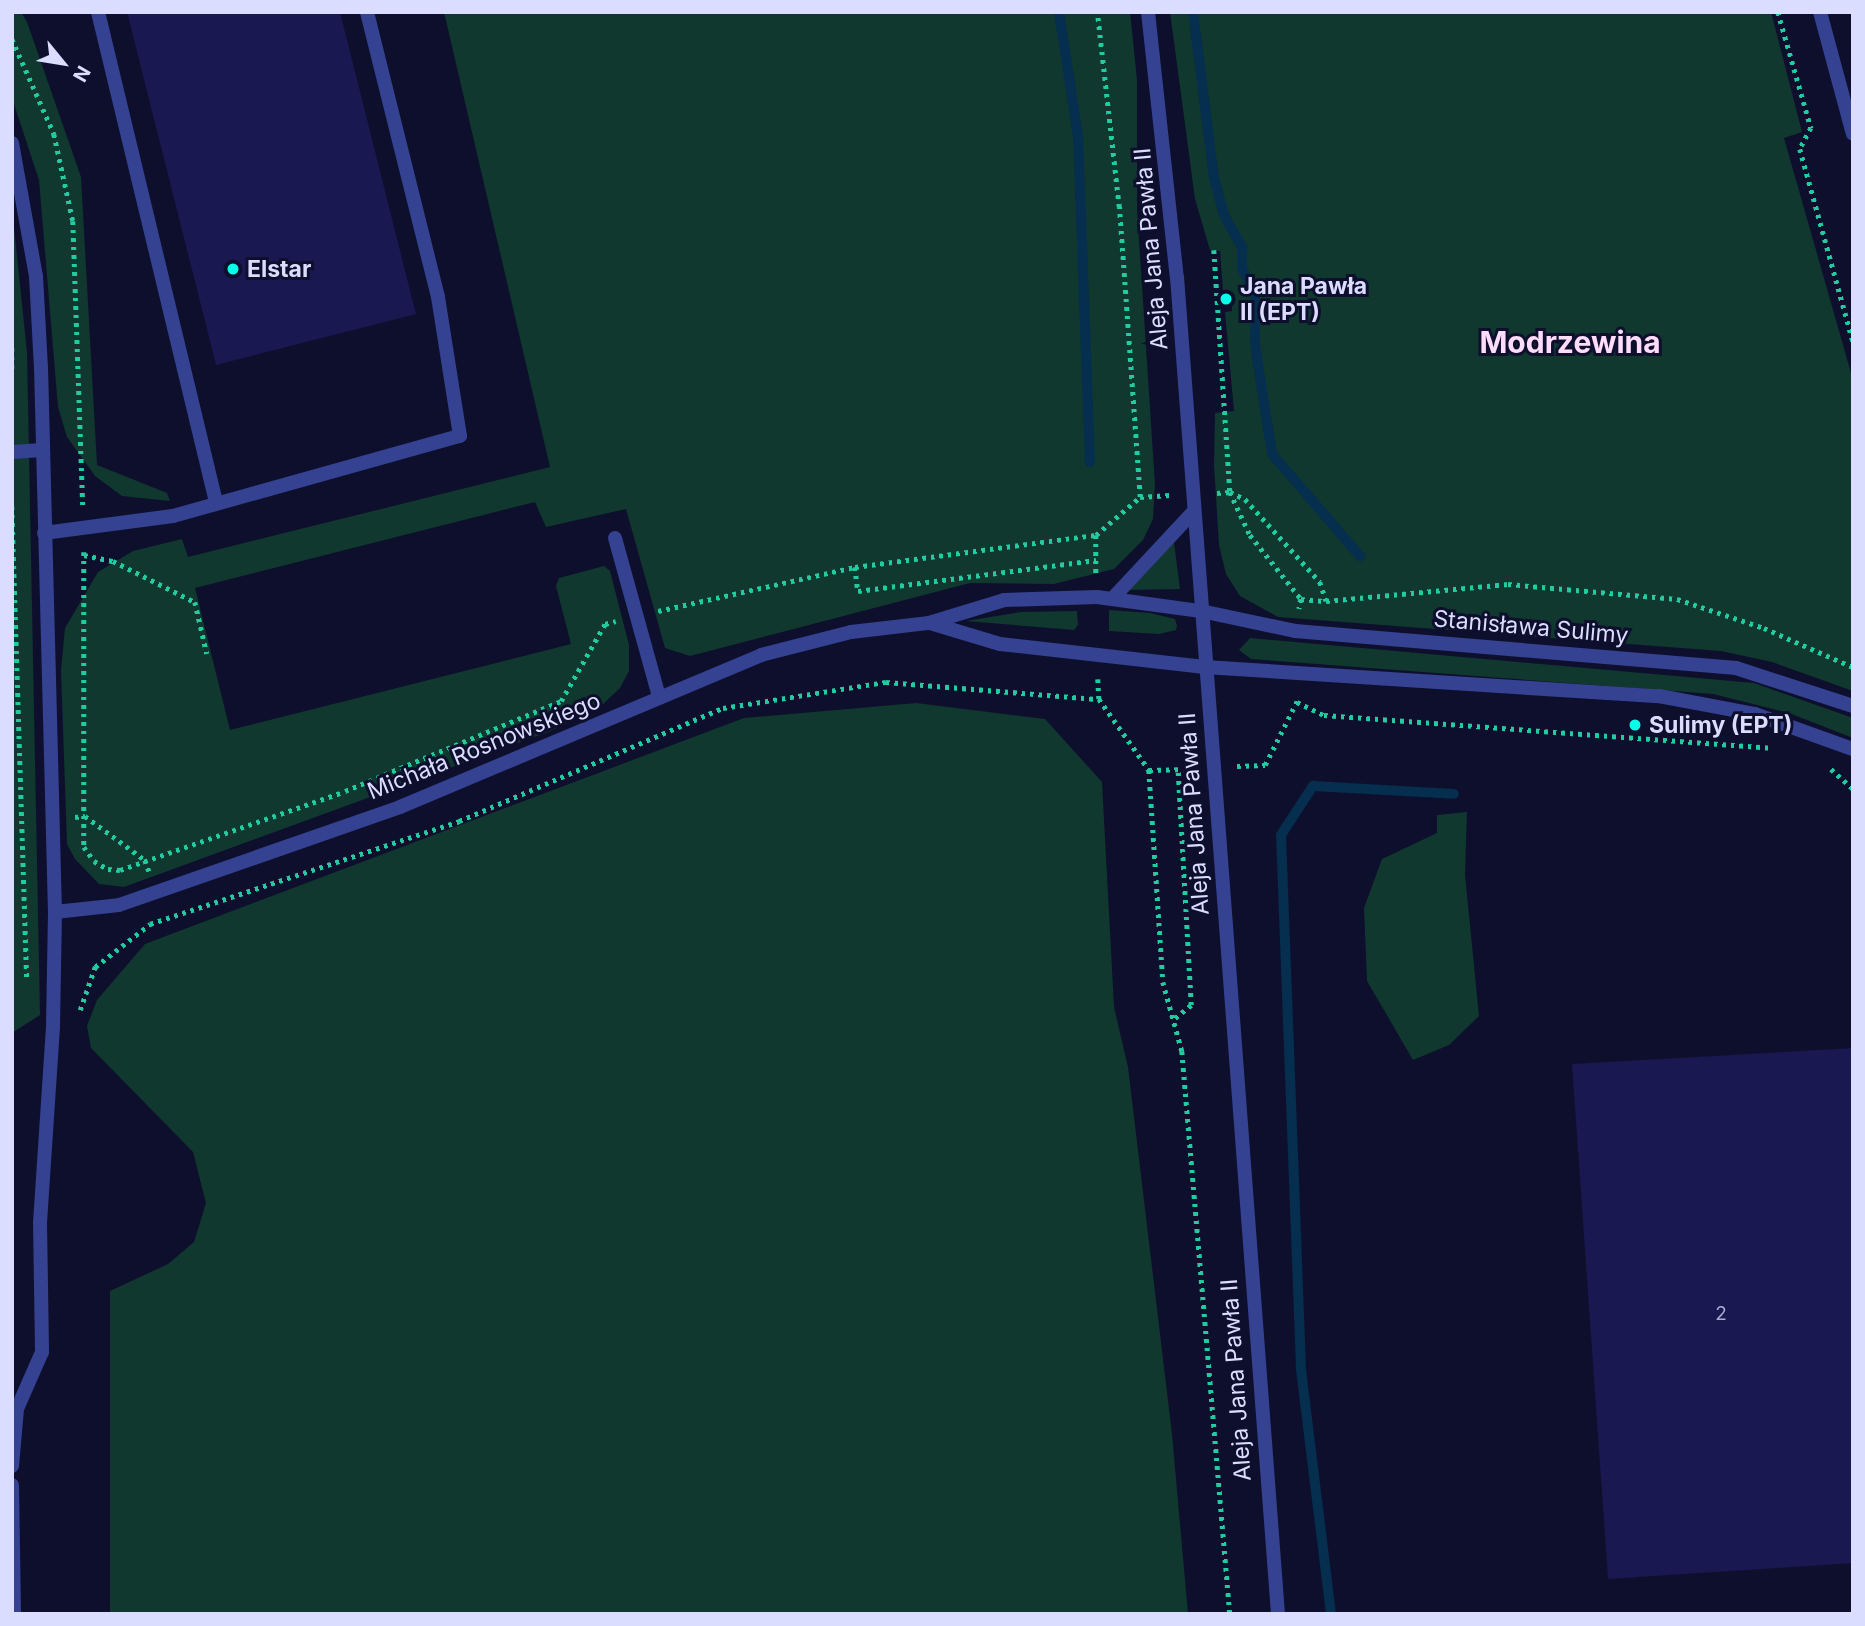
<!DOCTYPE html>
<meta charset="utf-8">
<style>
body{margin:0}
#map{position:relative;width:1865px;height:1626px;overflow:hidden;background:#0e0f2d;font-family:Inter,sans-serif}
div>[style]{position:absolute}
.green>*{inset:0;background:#10382f}
.stream>*{height:10px;margin:-5px;padding:0 5px;transform-origin:5px;border-radius:5px;background:#052e4f}
.building>*{inset:0;background:#191850}
.path>*{height:4.5px;margin-top:-2.25px;transform-origin:0;background:repeating-linear-gradient(90deg,#23cba1 0 3.5px,transparent 0 8.5px)}
.service>*{height:14px;margin:-7px;padding:0 7px;transform-origin:7px;border-radius:7px;background:#344291}
.minor>*{height:14px;margin:-7px;padding:0 7px;transform-origin:7px;border-radius:7px;background:#344291}
.tertiary>*{height:14px;margin:-7px;padding:0 7px;transform-origin:7px;border-radius:7px;background:#344291}
.dots>*{width:19px;height:19px;translate:-50% -50%;box-sizing:border-box;border:4px solid #0e0f2d;border-radius:50%}
span{translate:-50% -50%;white-space:nowrap;text-align:center;line-height:1.15;-webkit-text-stroke:6px #0e0f2d;paint-order:stroke}
.number-label{font-size:19px;color:#aaacd3}
.number-label span{-webkit-text-stroke-width:0}
.street-label{font-size:23px;color:#daddff}
.poi-label{font-size:23px;color:#daddff;font-weight:700}
.left{translate:0 -50%;text-align:left}
.district-label{font-size:30px;color:#ffdcf9;font-weight:700}
.frame{position:absolute;inset:0;border:14px solid #daddff;pointer-events:none}
.north{position:absolute;left:28px;top:28px;width:70px;height:70px;-webkit-text-stroke:5px #0e0f2d;paint-order:stroke;rotate:120deg;font-size:19px;font-weight:700;line-height:28px;text-align:center;color:#daddff}
.north::after{content:'';display:block;margin:auto;width:24px;height:32px;background:#daddff;clip-path:polygon(50% 0,100% 100%,50% 72%,0 100%)}
</style>
<div id="map">
<div class="green">
<i style="clip-path:polygon(12px 12px,21px 12px,27px 22px,81px 177px,97px 465px,167px 493px,170px 501px,122px 496px,95px 476px,67px 437px,58px 407px,39px 180px,12px 98px)"></i>
<i style="clip-path:polygon(444px 12px,1130px 12px,1137px 80px,1137px 209px,1155px 485px,1153px 519px,1143px 540px,1114px 569px,1054px 584px,970px 583px,690px 656px,665px 648px,626px 509px,546px 527px,535px 502px,195px 588px,230px 730px,571px 644px,556px 586px,559px 578px,604px 566px,610px 571px,629px 645px,629px 671px,620px 688px,600px 707px,551px 731px,124px 887px,99px 884px,75px 859px,67px 844px,61px 670px,65px 628px,98px 572px,133px 551px,182px 539px,188px 557px,550px 467px)"></i>
<i style="clip-path:polygon(1170px 12px,1771px 12px,1802px 132px,1784px 138px,1853px 380px,1853px 691px,1772px 662px,1721px 651px,1278px 617px,1240px 596px,1226px 574px,1219px 545px,1214px 465px,1215px 413px,1234px 411px,1225px 312px,1232px 311px,1231px 291px,1223px 290px,1220px 251px,1210px 250px,1195px 199px)"></i>
<i style="clip-path:polygon(12px 208px,27px 352px,40px 1015px,12px 1033px)"></i>
<i style="clip-path:polygon(1173px 535px,1180px 589px,1126px 590px)"></i>
<i style="clip-path:polygon(1109px 610px,1150px 613px,1175px 619px,1177px 626px,1176px 630px,1159px 634px,1109px 631px)"></i>
<i style="clip-path:polygon(1077px 611px,1078px 625px,1074px 630px,966px 621px,1021px 612px)"></i>
<i style="clip-path:polygon(1250px 638px,1754px 683px,1853px 718px,1853px 738px,1789px 713px,1713px 694px,1251px 659px,1239px 650px)"></i>
<i style="clip-path:polygon(916px 703px,1045px 719px,1102px 782px,1114px 1007px,1128px 1067px,1172px 1434px,1188px 1614px,110px 1614px,110px 1291px,168px 1264px,194px 1242px,206px 1203px,193px 1152px,91px 1048px,87px 1026px,97px 1000px,145px 944px,744px 718px)"></i>
<i style="clip-path:polygon(1467px 812px,1465px 875px,1479px 1016px,1449px 1045px,1413px 1060px,1367px 981px,1364px 908px,1382px 859px,1437px 833px,1437px 815px)"></i>
</div>
<div class="stream">
<i style="left:1059px;top:12px;width:125px;rotate:81.3deg"></i>
<i style="left:1078px;top:136px;width:326px;rotate:87.9deg"></i>
<i style="left:1193px;top:12px;width:167px;rotate:82.8deg"></i>
<i style="left:1214px;top:178px;width:38px;rotate:75deg"></i>
<i style="left:1224px;top:215px;width:38px;rotate:61deg"></i>
<i style="left:1242px;top:248px;width:20px;rotate:90deg"></i>
<i style="left:1242px;top:268px;width:29px;rotate:63deg"></i>
<i style="left:1255px;top:294px;width:51px;rotate:90deg"></i>
<i style="left:1255px;top:345px;width:110px;rotate:81.1deg"></i>
<i style="left:1272px;top:454px;width:135px;rotate:49.2deg"></i>
<i style="left:1331px;top:1614px;width:248px;rotate:-97deg"></i>
<i style="left:1301px;top:1368px;width:533px;rotate:-92.15deg"></i>
<i style="left:1281px;top:835px;width:59px;rotate:-56.9deg"></i>
<i style="left:1313px;top:786px;width:141px;rotate:3.2deg"></i>
</div>
<div class="building">
<i style="clip-path:polygon(127px 12px,340px 12px,416px 314px,216px 365px)"></i>
<i style="clip-path:polygon(1853px 1048px,1853px 1563px,1608px 1579px,1572px 1064px)"></i>
</div>
<div class="path">
<i style="left:1778px;top:12px;width:121px;rotate:74.1deg"></i>
<i style="left:1811px;top:128px;width:24px;rotate:118deg"></i>
<i style="left:1800px;top:149px;width:200px;rotate:74.6deg"></i>
<i style="left:12px;top:39px;width:104px;rotate:66.1deg"></i>
<i style="left:54px;top:134px;width:89px;rotate:77.7deg"></i>
<i style="left:73px;top:221px;width:284px;rotate:88deg"></i>
<i style="left:1214px;top:250px;width:243px;rotate:86.2deg"></i>
<i style="left:1230px;top:492px;width:17px;rotate:25deg"></i>
<i style="left:1245px;top:499px;width:112px;rotate:47.9deg"></i>
<i style="left:1320px;top:582px;width:20px;rotate:72deg"></i>
<i style="left:12px;top:348px;width:23px;rotate:90deg"></i>
<i style="left:1217px;top:493px;width:13px;rotate:-4deg"></i>
<i style="left:1230px;top:492px;width:47px;rotate:65.1deg"></i>
<i style="left:1250px;top:535px;width:82px;rotate:51.4deg"></i>
<i style="left:1301px;top:599px;width:10px;rotate:101deg"></i>
<i style="left:1140px;top:497px;width:30px;rotate:-4deg"></i>
<i style="left:12px;top:506px;width:475px;rotate:88.2deg"></i>
<i style="left:1096px;top:535px;width:38px;rotate:90deg"></i>
<i style="left:84px;top:552px;width:295px;rotate:90deg"></i>
<i style="left:84px;top:847px;width:17px;rotate:54deg"></i>
<i style="left:94px;top:861px;width:16px;rotate:30deg"></i>
<i style="left:108px;top:869px;width:12px;rotate:5deg"></i>
<i style="left:120px;top:870px;width:238px;rotate:-19.3deg"></i>
<i style="left:345px;top:791px;width:234px;rotate:-22.6deg"></i>
<i style="left:561px;top:701px;width:89px;rotate:-60.3deg"></i>
<i style="left:605px;top:624px;width:11px;rotate:-15deg"></i>
<i style="left:84px;top:555px;width:30px;rotate:12deg"></i>
<i style="left:113px;top:561px;width:92px;rotate:26.6deg"></i>
<i style="left:195px;top:602px;width:53px;rotate:77deg"></i>
<i style="left:855px;top:567px;width:24px;rotate:83deg"></i>
<i style="left:858px;top:591px;width:240px;rotate:-7.4deg"></i>
<i style="left:1301px;top:599px;width:25px;rotate:5deg"></i>
<i style="left:1326px;top:601px;width:183px;rotate:-5.3deg"></i>
<i style="left:1508px;top:584px;width:170px;rotate:5.1deg"></i>
<i style="left:1677px;top:599px;width:92px;rotate:18.4deg"></i>
<i style="left:1764px;top:628px;width:97px;rotate:23.7deg"></i>
<i style="left:658px;top:611px;width:202px;rotate:-12.6deg"></i>
<i style="left:855px;top:567px;width:243px;rotate:-7.6deg"></i>
<i style="left:1096px;top:535px;width:58px;rotate:-40.8deg"></i>
<i style="left:1140px;top:497px;width:291px;rotate:-94.1deg"></i>
<i style="left:1119px;top:207px;width:196px;rotate:-96.4deg"></i>
<i style="left:1098px;top:679px;width:20px;rotate:87deg"></i>
<i style="left:1099px;top:699px;width:87px;rotate:54.8deg"></i>
<i style="left:1149px;top:770px;width:212px;rotate:86.2deg"></i>
<i style="left:1163px;top:982px;width:72px;rotate:74.6deg"></i>
<i style="left:1182px;top:1051px;width:565px;rotate:85.13deg"></i>
<i style="left:1297px;top:702px;width:30px;rotate:26deg"></i>
<i style="left:1324px;top:715px;width:448px;rotate:4.2deg"></i>
<i style="left:1237px;top:766px;width:28px;rotate:-2deg"></i>
<i style="left:1265px;top:765px;width:72px;rotate:-63.4deg"></i>
<i style="left:1831px;top:769px;width:30px;rotate:42deg"></i>
<i style="left:1149px;top:770px;width:41px;rotate:-1.4deg"></i>
<i style="left:75px;top:817px;width:10px;rotate:-6deg"></i>
<i style="left:85px;top:816px;width:74px;rotate:36.3deg"></i>
<i style="left:145px;top:860px;width:12px;rotate:70deg"></i>
<i style="left:80px;top:1010px;width:46px;rotate:-70.8deg"></i>
<i style="left:95px;top:967px;width:70px;rotate:-38deg"></i>
<i style="left:150px;top:924px;width:326px;rotate:-18.4deg"></i>
<i style="left:459px;top:821px;width:287px;rotate:-23.2deg"></i>
<i style="left:723px;top:708px;width:165px;rotate:-9.1deg"></i>
<i style="left:886px;top:682px;width:214px;rotate:4.6deg"></i>
<i style="left:1175px;top:1018px;width:21px;rotate:-39deg"></i>
<i style="left:1191px;top:1005px;width:236px;rotate:-93.2deg"></i>
<i style="left:12px;top:1286px;width:1px"></i>
</div>
<div class="service">
<i style="left:98px;top:12px;width:504px;rotate:76.46deg"></i>
<i style="left:1820px;top:12px;width:126px;rotate:74.9deg"></i>
<i style="left:12px;top:452px;width:30px;rotate:-4deg"></i>
<i style="left:44px;top:533px;width:130px;rotate:-7.5deg"></i>
<i style="left:173px;top:516px;width:298px;rotate:-15.6deg"></i>
<i style="left:460px;top:436px;width:141px;rotate:-99deg"></i>
<i style="left:438px;top:297px;width:294px;rotate:-104deg"></i>
<i style="left:615px;top:538px;width:165px;rotate:74.5deg"></i>
</div>
<div class="minor">
<i style="left:12px;top:143px;width:135px;rotate:79.8deg"></i>
<i style="left:36px;top:276px;width:91px;rotate:86.9deg"></i>
<i style="left:41px;top:367px;width:545px;rotate:88.53deg"></i>
<i style="left:55px;top:912px;width:115px;rotate:91deg"></i>
<i style="left:53px;top:1027px;width:195px;rotate:93.8deg"></i>
<i style="left:40px;top:1222px;width:130px;rotate:89.1deg"></i>
<i style="left:42px;top:1352px;width:62px;rotate:113.7deg"></i>
<i style="left:17px;top:1409px;width:57px;rotate:95deg"></i>
<i style="left:930px;top:623px;width:73px;rotate:16.7deg"></i>
<i style="left:1000px;top:644px;width:206px;rotate:6.4deg"></i>
<i style="left:1205px;top:667px;width:455px;rotate:3.7deg"></i>
<i style="left:1659px;top:696px;width:98px;rotate:10.6deg"></i>
<i style="left:1755px;top:714px;width:104px;rotate:19.7deg"></i>
<i style="left:55px;top:912px;width:64px;rotate:-6.2deg"></i>
<i style="left:119px;top:905px;width:298px;rotate:-19.2deg"></i>
<i style="left:400px;top:807px;width:392px;rotate:-22.8deg"></i>
<i style="left:761px;top:655px;width:93px;rotate:-14.3deg"></i>
<i style="left:851px;top:632px;width:79px;rotate:-6.6deg"></i>
<i style="left:929px;top:623px;width:78px;rotate:-17deg"></i>
<i style="left:1004px;top:600px;width:93px;rotate:-1.8deg"></i>
<i style="left:1097px;top:597px;width:105px;rotate:7.7deg"></i>
<i style="left:1201px;top:611px;width:96px;rotate:12deg"></i>
<i style="left:1295px;top:631px;width:443px;rotate:4.8deg"></i>
<i style="left:1736px;top:668px;width:123px;rotate:18deg"></i>
<i style="left:12px;top:1485px;width:129px;rotate:89.1deg"></i>
</div>
<div class="tertiary">
<i style="left:1148px;top:12px;width:267px;rotate:83.8deg"></i>
<i style="left:1177px;top:277px;width:1341px;rotate:85.68deg"></i>
<i style="left:1112px;top:599px;width:119px;rotate:-47deg"></i>
</div>
<div class="dots">
<i style="left:233px;top:269px;background:#06ffe9"></i>
<i style="left:1226px;top:299px;background:#06ffe9"></i>
<i style="left:1635px;top:725px;background:#06ffe9"></i>
</div>
<div class="number-label">
<span style="left:1721px;top:1314px">2</span>
</div>
<div class="street-label">
<span style="left:1151px;top:249px;rotate:-95deg">Aleja Jana Pawła II</span>
<span style="left:1531px;top:627px;rotate:5deg">Stanisława Sulimy</span>
<span style="left:484px;top:746px;rotate:-22deg">Michała Rosnowskiego</span>
<span style="left:1194px;top:814px;rotate:-94deg">Aleja Jana Pawła II</span>
<span style="left:1236px;top:1380px;rotate:-94deg">Aleja Jana Pawła II</span>
</div>
<div class="poi-label">
<span class="left" style="left:247px;top:269px">Elstar</span>
<span class="left" style="left:1240px;top:299px">Jana Pawła<br>II (EPT)</span>
<span class="left" style="left:1649px;top:725px">Sulimy (EPT)</span>
</div>
<div class="district-label">
<span style="left:1570px;top:342px">Modrzewina</span>
</div>
<div class="frame"></div>
<div class="north">N</div>
</div>
